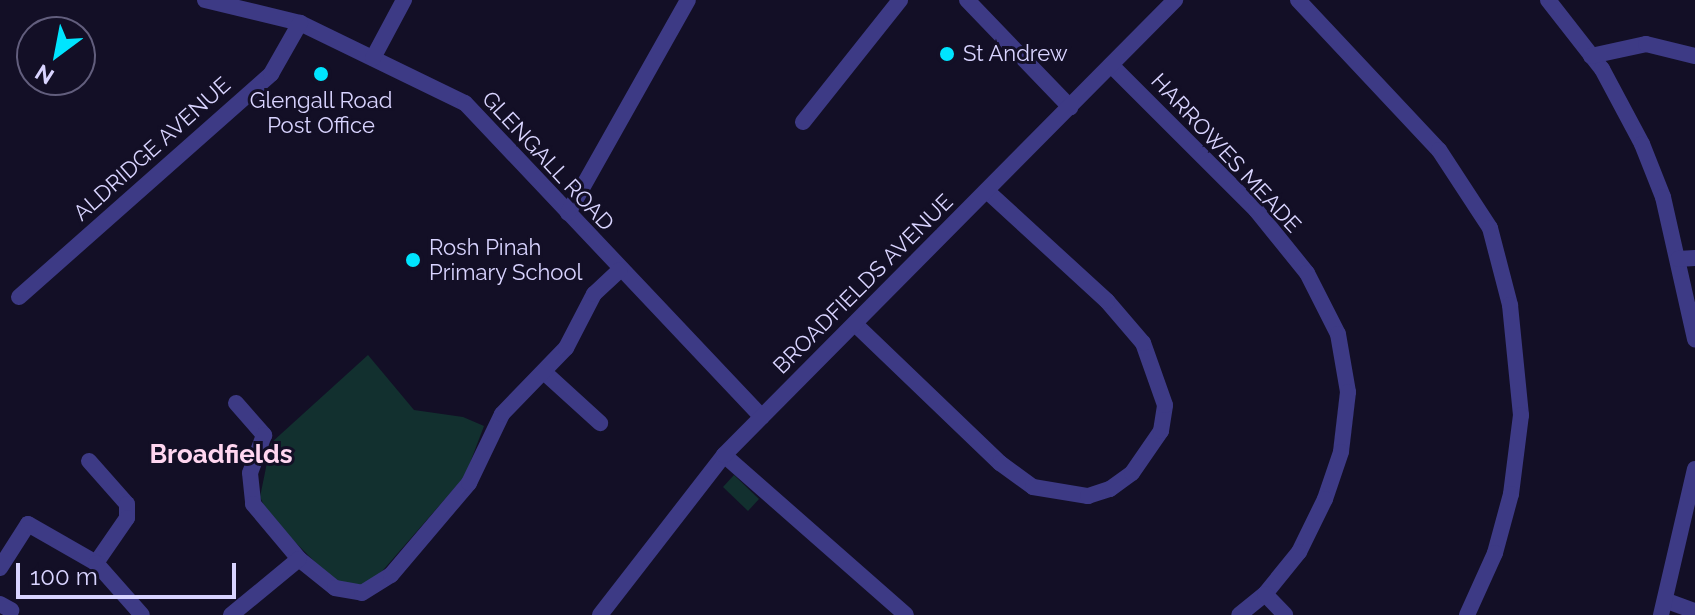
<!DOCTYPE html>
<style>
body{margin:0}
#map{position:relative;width:1695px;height:615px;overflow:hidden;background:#130f26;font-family:Raleway,sans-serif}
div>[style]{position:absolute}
.green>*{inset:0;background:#12302f}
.minor>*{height:16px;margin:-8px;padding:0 8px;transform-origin:8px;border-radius:8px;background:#3d3a85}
.dots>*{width:22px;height:22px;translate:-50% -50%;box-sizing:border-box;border:4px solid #130f26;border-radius:50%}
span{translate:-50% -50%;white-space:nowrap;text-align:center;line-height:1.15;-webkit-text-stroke:6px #130f26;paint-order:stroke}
.poi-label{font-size:22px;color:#d9d4ff}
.left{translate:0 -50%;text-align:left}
.street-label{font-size:22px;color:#d9d4ff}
.quarter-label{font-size:26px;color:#ffd6f0;font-weight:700}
.north{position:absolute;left:16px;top:16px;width:80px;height:80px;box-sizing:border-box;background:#130f26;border:2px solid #625e7d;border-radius:50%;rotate:212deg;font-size:22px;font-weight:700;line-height:32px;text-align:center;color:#d9d4ff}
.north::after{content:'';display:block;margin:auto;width:28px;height:36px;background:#00e5ff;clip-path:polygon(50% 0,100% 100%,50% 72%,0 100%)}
.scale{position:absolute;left:16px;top:563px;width:220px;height:36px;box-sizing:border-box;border:4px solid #d9d4ff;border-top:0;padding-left:10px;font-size:24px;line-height:28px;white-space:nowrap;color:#d9d4ff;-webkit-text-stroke:6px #130f26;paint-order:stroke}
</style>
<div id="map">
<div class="green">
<i style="clip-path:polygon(368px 355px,414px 410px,463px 417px,484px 426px,465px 476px,371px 584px,348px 587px,327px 574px,269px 516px,260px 497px,271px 443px)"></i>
<i style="clip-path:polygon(734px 475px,759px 499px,748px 511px,723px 487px)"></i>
</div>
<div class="minor">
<i style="left:205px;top:0;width:98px;rotate:13.6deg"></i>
<i style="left:300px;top:23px;width:183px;rotate:25.9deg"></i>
<i style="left:465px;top:103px;width:432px;rotate:46.6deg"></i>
<i style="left:967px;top:0;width:149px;rotate:46.1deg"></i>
<i style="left:1298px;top:0;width:206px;rotate:46.8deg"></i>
<i style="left:1439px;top:150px;width:93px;rotate:56.8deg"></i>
<i style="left:1490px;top:228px;width:80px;rotate:75.4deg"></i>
<i style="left:1510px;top:305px;width:111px;rotate:84.3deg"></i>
<i style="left:1521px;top:415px;width:80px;rotate:97.2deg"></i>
<i style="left:1511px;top:494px;width:61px;rotate:105.2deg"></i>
<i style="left:1495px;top:553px;width:68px;rotate:114.3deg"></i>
<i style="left:1548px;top:0;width:88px;rotate:52deg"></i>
<i style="left:1602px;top:69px;width:85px;rotate:61.9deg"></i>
<i style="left:1642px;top:144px;width:57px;rotate:68.4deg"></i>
<i style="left:1663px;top:197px;width:146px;rotate:77.3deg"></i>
<i style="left:1591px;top:56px;width:56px;rotate:-12.3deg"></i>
<i style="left:1646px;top:44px;width:50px;rotate:13.8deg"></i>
<i style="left:373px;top:58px;width:66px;rotate:-61.9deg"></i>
<i style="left:1111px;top:65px;width:205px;rotate:45deg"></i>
<i style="left:1256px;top:210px;width:81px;rotate:51deg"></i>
<i style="left:1307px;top:273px;width:68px;rotate:63.1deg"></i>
<i style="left:1338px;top:334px;width:59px;rotate:80.2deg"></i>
<i style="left:1348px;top:392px;width:60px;rotate:96.7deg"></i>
<i style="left:1341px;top:452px;width:50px;rotate:108.8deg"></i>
<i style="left:1325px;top:499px;width:59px;rotate:116.1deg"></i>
<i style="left:1299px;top:552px;width:54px;rotate:129deg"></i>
<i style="left:1265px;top:594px;width:33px;rotate:141deg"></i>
<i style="left:803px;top:122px;width:156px;rotate:-51.5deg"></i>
<i style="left:568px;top:213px;width:244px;rotate:-60.6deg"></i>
<i style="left:1678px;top:259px;width:17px;rotate:-3deg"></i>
<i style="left:19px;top:297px;width:337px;rotate:-41.5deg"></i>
<i style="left:271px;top:74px;width:59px;rotate:-60.4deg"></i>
<i style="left:855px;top:324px;width:201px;rotate:43.8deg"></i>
<i style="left:1000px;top:463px;width:41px;rotate:36deg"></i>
<i style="left:1033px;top:487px;width:56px;rotate:9.3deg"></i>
<i style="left:1088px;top:496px;width:23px;rotate:-18deg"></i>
<i style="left:1110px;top:489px;width:27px;rotate:-36deg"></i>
<i style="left:1132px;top:473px;width:51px;rotate:-55.4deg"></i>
<i style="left:1161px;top:431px;width:26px;rotate:-81deg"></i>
<i style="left:1165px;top:405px;width:66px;rotate:-109.5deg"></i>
<i style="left:1143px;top:343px;width:55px;rotate:-130.6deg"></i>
<i style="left:1107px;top:301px;width:163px;rotate:-137.5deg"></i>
<i style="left:544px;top:372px;width:76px;rotate:42.3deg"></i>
<i style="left:236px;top:403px;width:43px;rotate:48.8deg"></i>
<i style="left:264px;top:435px;width:40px;rotate:110.2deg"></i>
<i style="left:250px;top:473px;width:31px;rotate:84deg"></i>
<i style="left:253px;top:504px;width:72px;rotate:50.1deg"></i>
<i style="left:299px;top:559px;width:46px;rotate:38.9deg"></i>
<i style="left:335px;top:588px;width:27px;rotate:10deg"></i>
<i style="left:362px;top:593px;width:34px;rotate:-32deg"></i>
<i style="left:391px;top:575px;width:121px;rotate:-49.7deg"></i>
<i style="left:469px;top:483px;width:76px;rotate:-64.4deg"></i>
<i style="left:502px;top:414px;width:92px;rotate:-45.9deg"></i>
<i style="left:566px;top:348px;width:61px;rotate:-62.6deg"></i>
<i style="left:594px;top:294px;width:35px;rotate:-43deg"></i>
<i style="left:724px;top:455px;width:242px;rotate:41.3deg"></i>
<i style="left:89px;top:461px;width:57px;rotate:48.5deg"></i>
<i style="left:127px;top:504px;width:14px;rotate:90deg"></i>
<i style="left:127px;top:518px;width:55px;rotate:124.6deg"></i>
<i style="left:0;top:568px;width:52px;rotate:-57.5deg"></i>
<i style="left:28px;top:524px;width:78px;rotate:29.8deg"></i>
<i style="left:96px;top:563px;width:69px;rotate:48.5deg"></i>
<i style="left:1265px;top:594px;width:29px;rotate:46deg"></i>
<i style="left:1667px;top:601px;width:30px;rotate:20deg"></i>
<i style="left:0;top:604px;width:13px;rotate:29deg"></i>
<i style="left:231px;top:615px;width:88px;rotate:-39.5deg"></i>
<i style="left:600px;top:615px;width:202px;rotate:-52.2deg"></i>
<i style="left:724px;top:455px;width:641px;rotate:-45.25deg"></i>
<i style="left:1661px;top:615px;width:150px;rotate:-76.9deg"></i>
</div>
<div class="dots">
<i style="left:947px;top:54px;background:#00e5ff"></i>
<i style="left:321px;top:74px;background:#00e5ff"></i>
<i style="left:413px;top:260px;background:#00e5ff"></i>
</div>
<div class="poi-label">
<span class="left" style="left:963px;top:54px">St Andrew</span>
<span style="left:321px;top:113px">Glengall Road<br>Post Office</span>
<span class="left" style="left:429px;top:260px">Rosh Pinah<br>Primary School</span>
</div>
<div class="street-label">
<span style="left:152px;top:149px;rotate:-42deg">ALDRIDGE AVENUE</span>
<span style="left:1226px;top:153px;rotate:47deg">HARROWES MEADE</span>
<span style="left:548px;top:161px;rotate:47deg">GLENGALL ROAD</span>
<span style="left:863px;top:284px;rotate:-45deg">BROADFIELDS AVENUE</span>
</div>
<div class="quarter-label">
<span style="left:221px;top:455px">Broadfields</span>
</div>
<div class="north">N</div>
<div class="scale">100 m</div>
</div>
